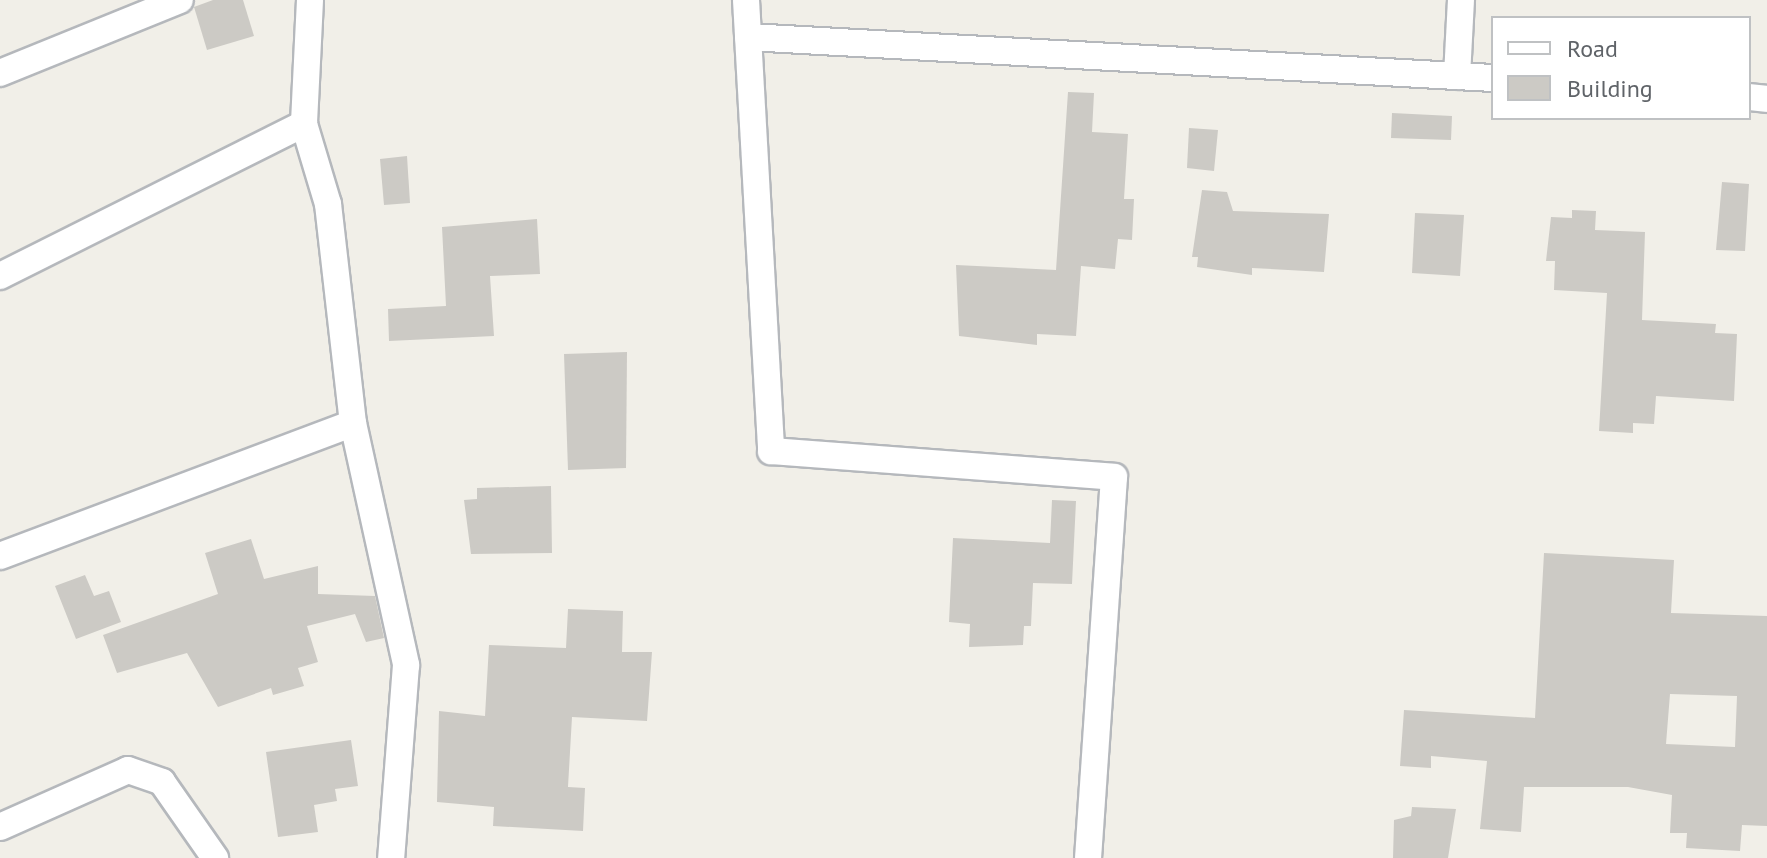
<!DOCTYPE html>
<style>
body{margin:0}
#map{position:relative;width:1767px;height:858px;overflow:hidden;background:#f1efe8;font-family:"PT Sans",sans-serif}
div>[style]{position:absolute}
.building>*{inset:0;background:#cccac5}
.roads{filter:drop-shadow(2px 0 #b5b8bc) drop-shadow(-2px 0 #b5b8bc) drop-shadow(0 2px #b5b8bc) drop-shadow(0 -2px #b5b8bc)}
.minor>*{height:26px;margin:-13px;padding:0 13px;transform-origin:13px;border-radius:13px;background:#fff}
span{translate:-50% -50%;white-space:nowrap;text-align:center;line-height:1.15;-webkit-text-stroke:8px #fff;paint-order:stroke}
.legend{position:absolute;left:1491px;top:16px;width:260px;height:104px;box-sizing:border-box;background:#fff;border:2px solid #bfc1c3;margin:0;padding:10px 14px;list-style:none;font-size:24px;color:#5f6368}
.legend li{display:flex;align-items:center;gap:16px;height:40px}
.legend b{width:40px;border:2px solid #bfc1c3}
</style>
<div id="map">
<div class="building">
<i style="clip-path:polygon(213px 0,243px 0,254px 36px,207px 50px,194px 7px)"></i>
<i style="clip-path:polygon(1068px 92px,1094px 93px,1092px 132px,1128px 134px,1124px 199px,1134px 199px,1132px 240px,1118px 239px,1115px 269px,1081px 266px,1076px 336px,1037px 334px,1037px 345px,959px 336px,956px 265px,1056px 270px)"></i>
<i style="clip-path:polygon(1392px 113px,1452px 116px,1451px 140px,1391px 138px)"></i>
<i style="clip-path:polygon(1189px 128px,1218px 130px,1214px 171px,1187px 168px)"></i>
<i style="clip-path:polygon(407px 156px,410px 203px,384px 205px,380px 159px)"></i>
<i style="clip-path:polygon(1722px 182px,1749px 184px,1745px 251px,1716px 250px)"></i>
<i style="clip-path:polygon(1202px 190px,1227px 192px,1233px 211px,1329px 214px,1324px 272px,1252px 268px,1252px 275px,1197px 267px,1198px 257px,1192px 257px)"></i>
<i style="clip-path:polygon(1572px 210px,1596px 211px,1595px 230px,1645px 232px,1642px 320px,1716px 324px,1715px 333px,1737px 334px,1734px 401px,1656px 396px,1654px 424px,1633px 423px,1633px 433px,1599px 431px,1607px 293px,1554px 290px,1555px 261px,1546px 261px,1551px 217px,1572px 218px)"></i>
<i style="clip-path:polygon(1415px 213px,1464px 215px,1460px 276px,1412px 273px)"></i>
<i style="clip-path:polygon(537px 219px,540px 274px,490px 276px,494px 336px,389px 341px,388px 309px,446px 306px,442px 227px)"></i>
<i style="clip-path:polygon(627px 352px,626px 468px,568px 470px,564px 354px)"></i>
<i style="clip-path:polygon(551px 486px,552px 553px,471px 554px,464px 500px,477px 499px,477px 488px)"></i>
<i style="clip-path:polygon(1052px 500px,1076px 501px,1072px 584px,1033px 583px,1031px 626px,1024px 626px,1023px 645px,969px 647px,970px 624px,949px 622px,953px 538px,1050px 543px)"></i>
<i style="clip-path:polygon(251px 539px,264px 579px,318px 566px,318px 594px,375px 596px,384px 638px,366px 642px,355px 614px,307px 626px,318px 662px,298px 668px,304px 686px,273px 695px,271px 688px,218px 707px,187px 653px,117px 673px,103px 635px,218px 594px,205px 553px)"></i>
<i style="clip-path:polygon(evenodd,1544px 553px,1674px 560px,1671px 613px,1767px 616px,1767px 826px,1742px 825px,1740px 851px,1686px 848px,1687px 833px,1670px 833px,1672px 795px,1628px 787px,1524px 787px,1521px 832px,1480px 829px,1487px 761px,1431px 756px,1431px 768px,1400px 766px,1404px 710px,1535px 718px,1544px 553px,1670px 694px,1737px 696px,1735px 747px,1666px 744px,1670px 694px)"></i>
<i style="clip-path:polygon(85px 575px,94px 596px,109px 591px,121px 622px,76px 639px,55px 586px)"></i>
<i style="clip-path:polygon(568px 609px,623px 611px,622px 652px,652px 652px,647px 721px,572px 717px,568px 787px,585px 788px,583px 831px,493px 826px,494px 807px,437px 802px,439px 711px,485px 716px,489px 645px,566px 648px)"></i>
<i style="clip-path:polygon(351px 740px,358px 786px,335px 789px,337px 801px,314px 805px,318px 832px,278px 837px,266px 752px)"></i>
<i style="clip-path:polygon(1412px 807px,1456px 809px,1448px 858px,1393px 858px,1394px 820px,1411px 816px)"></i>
</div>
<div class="roads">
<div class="minor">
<i style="left:310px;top:0;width:124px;rotate:92.8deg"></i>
<i style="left:304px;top:124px;width:84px;rotate:73.3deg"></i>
<i style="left:328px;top:204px;width:220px;rotate:83.5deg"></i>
<i style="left:353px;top:423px;width:248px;rotate:77.6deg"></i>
<i style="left:406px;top:665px;width:194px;rotate:94.4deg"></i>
<i style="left:746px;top:0;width:452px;rotate:86.8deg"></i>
<i style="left:771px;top:451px;width:344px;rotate:4.3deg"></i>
<i style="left:1114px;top:477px;width:382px;rotate:93.9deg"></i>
<i style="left:748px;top:37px;width:746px;rotate:3.15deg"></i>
<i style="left:0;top:73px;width:194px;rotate:-22.1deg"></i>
<i style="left:1457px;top:76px;width:76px;rotate:-87deg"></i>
<i style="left:1749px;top:97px;width:18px;rotate:6deg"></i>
<i style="left:0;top:276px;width:340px;rotate:-26.6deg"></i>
<i style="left:0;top:556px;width:377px;rotate:-20.6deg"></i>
<i style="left:0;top:827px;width:140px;rotate:-24deg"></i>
<i style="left:128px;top:770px;width:36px;rotate:19deg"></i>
<i style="left:162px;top:782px;width:93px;rotate:55.1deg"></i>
</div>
</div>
<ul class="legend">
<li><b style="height:10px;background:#fff"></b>Road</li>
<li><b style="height:22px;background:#cccac5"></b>Building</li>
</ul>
</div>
